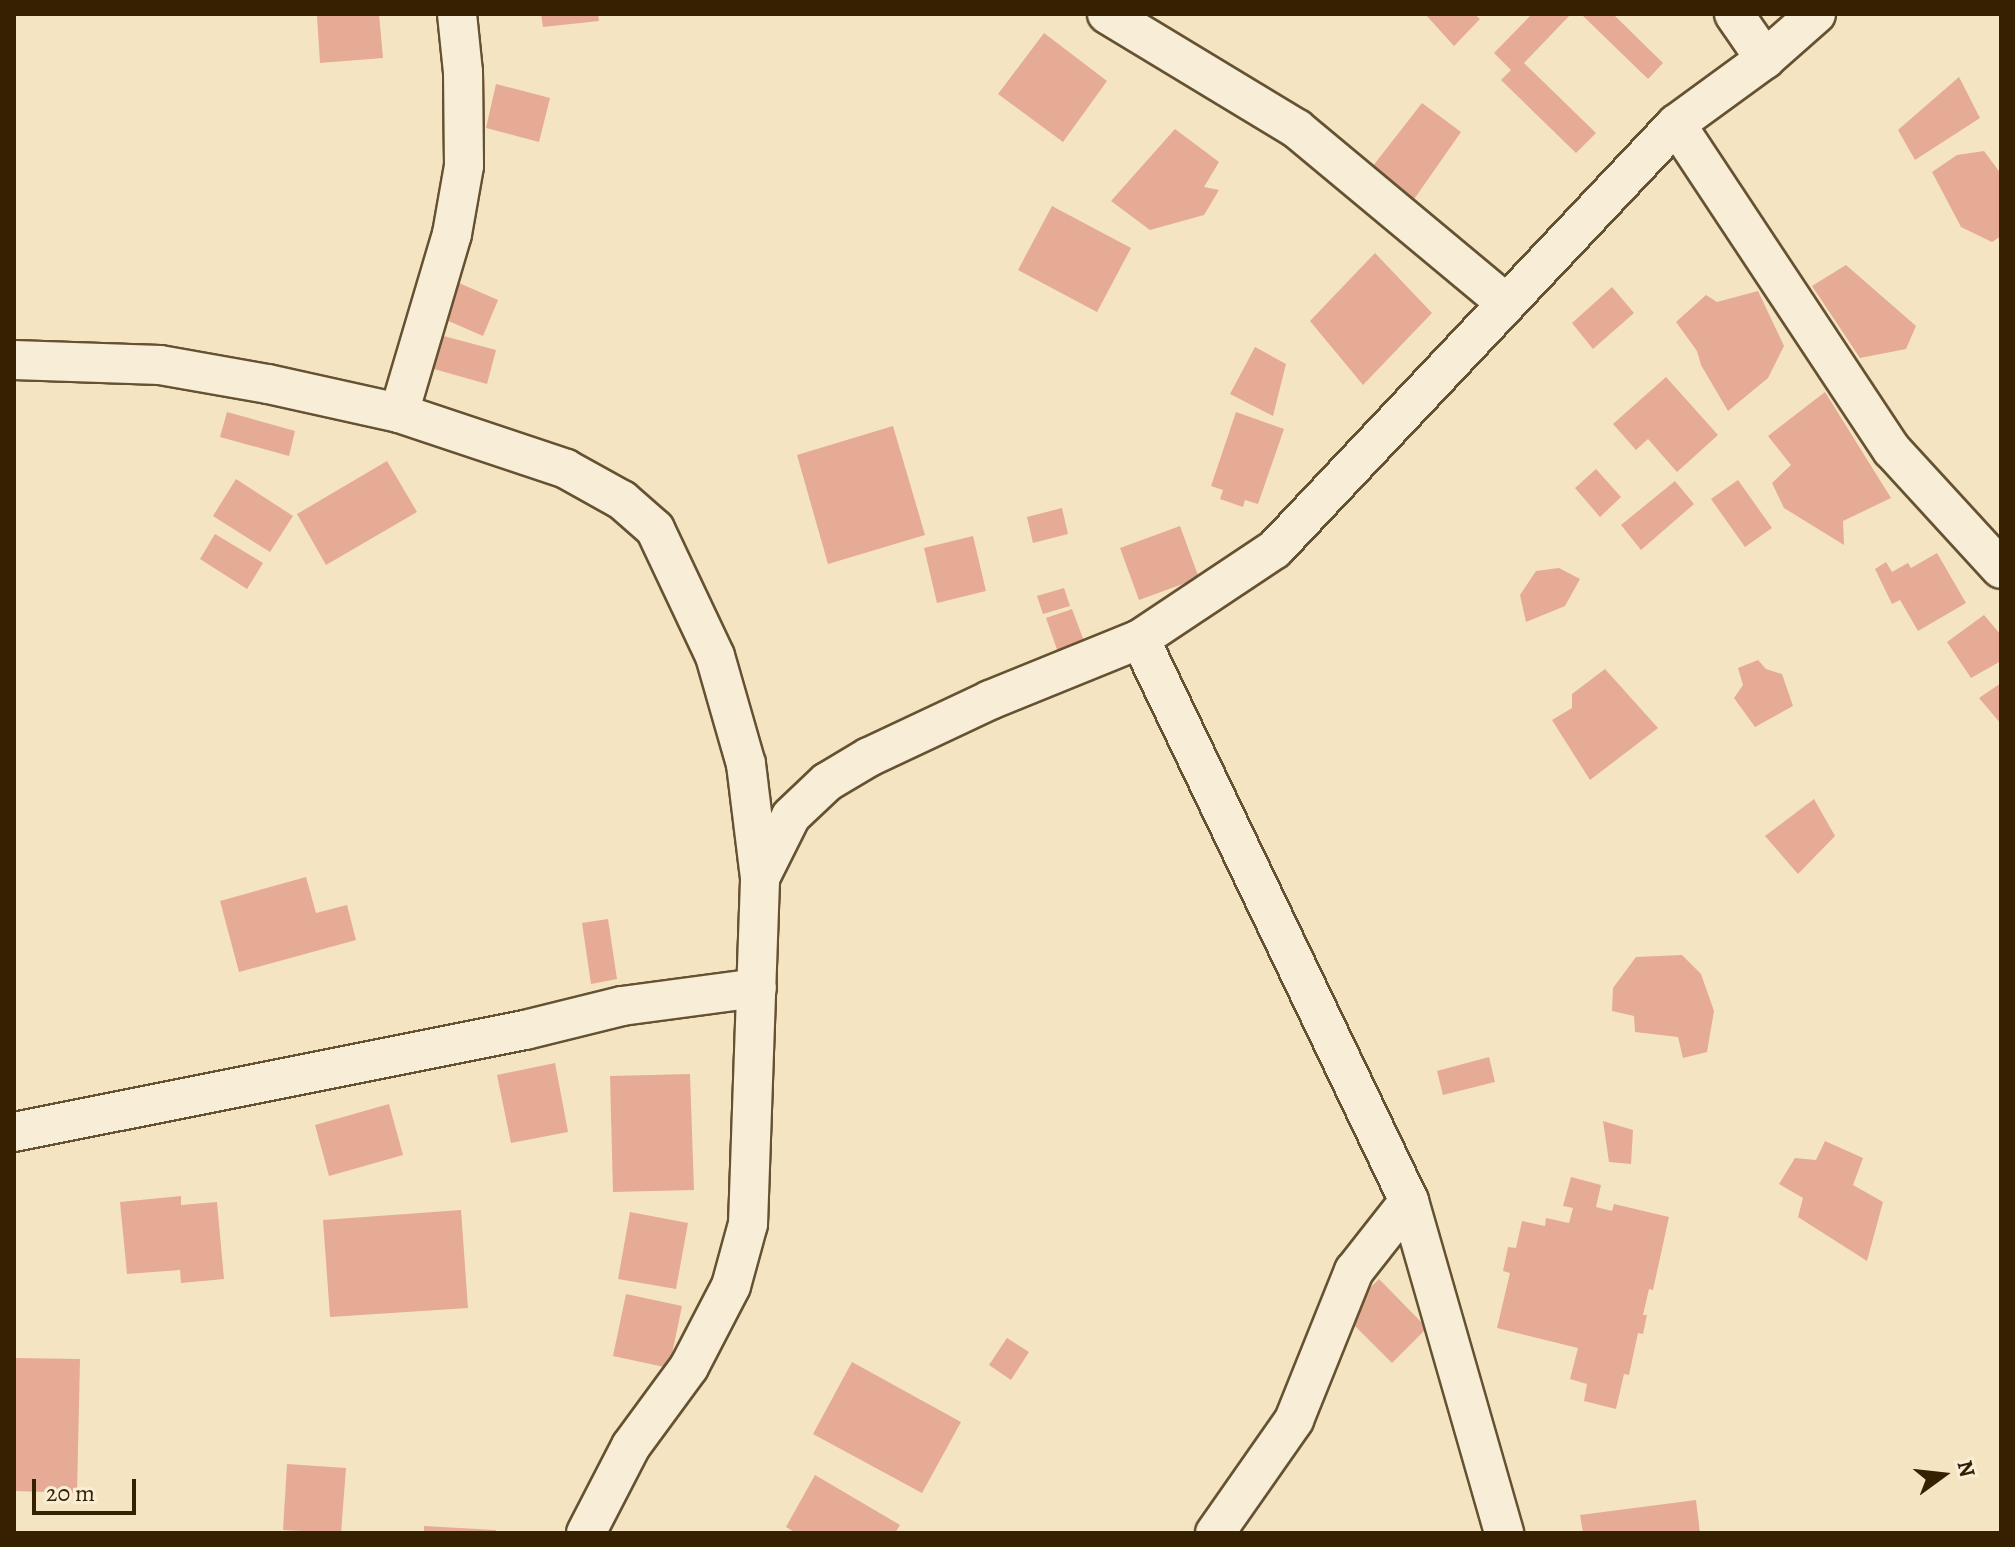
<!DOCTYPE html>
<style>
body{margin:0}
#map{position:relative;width:2015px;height:1547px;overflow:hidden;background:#f5e4c1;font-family:Alegreya,serif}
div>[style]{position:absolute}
.building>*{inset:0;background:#e6ab94}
.roads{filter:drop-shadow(2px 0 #655232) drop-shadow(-2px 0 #655232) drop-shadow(0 2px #655232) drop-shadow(0 -2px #655232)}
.street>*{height:38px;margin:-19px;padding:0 19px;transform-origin:19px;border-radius:19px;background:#f8edd7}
span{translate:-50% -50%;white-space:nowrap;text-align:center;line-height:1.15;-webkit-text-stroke:6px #f8edd7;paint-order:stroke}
.frame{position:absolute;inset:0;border:16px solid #352102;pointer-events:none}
.north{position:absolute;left:1903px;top:1435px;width:80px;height:80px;-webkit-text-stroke:6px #f8edd7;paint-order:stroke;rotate:75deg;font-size:22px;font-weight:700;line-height:32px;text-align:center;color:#352102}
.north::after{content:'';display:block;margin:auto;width:28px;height:36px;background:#352102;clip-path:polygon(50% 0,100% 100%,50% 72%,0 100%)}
.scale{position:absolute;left:32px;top:1479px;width:104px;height:36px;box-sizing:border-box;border:4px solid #352102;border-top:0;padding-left:10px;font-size:24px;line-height:28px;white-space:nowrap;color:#352102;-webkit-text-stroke:6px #f8edd7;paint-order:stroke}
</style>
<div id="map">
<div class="building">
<i style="clip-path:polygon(379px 14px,383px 58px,320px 63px,317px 16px)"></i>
<i style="clip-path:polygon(541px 14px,598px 14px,599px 21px,543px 27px)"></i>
<i style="clip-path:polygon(1425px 14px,1474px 14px,1480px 19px,1454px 46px)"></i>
<i style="clip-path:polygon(1532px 14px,1571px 14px,1524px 63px,1596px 133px,1576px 153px,1501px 80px,1511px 70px,1494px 53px)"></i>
<i style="clip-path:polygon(1581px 14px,1613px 14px,1663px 63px,1648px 79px)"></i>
<i style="clip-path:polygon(1044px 33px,1107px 81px,1063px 142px,998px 94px)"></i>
<i style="clip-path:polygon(1959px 77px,1980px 118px,1915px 160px,1898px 130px)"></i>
<i style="clip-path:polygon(496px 84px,550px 98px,539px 142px,486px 128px)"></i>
<i style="clip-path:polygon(1422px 103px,1461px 132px,1410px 205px,1369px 171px)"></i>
<i style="clip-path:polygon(1175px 129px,1219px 162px,1204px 187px,1219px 190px,1204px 215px,1150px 230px,1111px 201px)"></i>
<i style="clip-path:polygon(1984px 151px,2001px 174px,2001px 236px,1992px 242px,1961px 227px,1932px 172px,1957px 155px)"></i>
<i style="clip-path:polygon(1052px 206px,1131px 248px,1097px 312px,1018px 270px)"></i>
<i style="clip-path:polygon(1375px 253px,1432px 313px,1363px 385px,1310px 321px)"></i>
<i style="clip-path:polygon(1846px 265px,1916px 326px,1906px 349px,1860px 358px,1812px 286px)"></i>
<i style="clip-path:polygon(459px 283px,498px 300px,483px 336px,444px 319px)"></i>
<i style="clip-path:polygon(1612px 287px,1634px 313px,1593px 349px,1572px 323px)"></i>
<i style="clip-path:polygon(1758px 291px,1784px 346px,1768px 378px,1728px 411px,1701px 365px,1697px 351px,1676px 322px,1706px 295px,1717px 302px)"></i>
<i style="clip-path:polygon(436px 334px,496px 350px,487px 384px,427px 367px)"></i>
<i style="clip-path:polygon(1255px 347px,1286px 364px,1273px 416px,1230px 394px)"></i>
<i style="clip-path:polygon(1666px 377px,1718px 435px,1677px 472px,1648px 439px,1636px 450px,1613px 424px)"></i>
<i style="clip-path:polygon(1825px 392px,1891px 498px,1843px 521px,1844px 545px,1784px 508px,1772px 483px,1791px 465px,1768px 436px)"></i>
<i style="clip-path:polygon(227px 412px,295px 431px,289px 456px,220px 437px)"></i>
<i style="clip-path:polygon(1236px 412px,1284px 429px,1258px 504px,1245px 500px,1243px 507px,1220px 499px,1223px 490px,1211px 486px)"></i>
<i style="clip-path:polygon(893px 426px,925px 535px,828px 564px,797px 455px)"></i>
<i style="clip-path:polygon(387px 461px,417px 512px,326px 565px,297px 514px)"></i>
<i style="clip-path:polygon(1596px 469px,1621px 497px,1600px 517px,1575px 488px)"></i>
<i style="clip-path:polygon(236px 479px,293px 516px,270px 552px,213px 516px)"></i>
<i style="clip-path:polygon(1738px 480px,1772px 528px,1745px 547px,1711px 499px)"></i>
<i style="clip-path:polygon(1675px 481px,1694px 504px,1641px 550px,1621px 525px)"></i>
<i style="clip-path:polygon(1062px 508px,1068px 534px,1033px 543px,1027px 517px)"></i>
<i style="clip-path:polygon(1180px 526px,1199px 578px,1139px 600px,1120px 548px)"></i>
<i style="clip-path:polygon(215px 534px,263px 563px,247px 589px,200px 559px)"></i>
<i style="clip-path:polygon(973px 536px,986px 591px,937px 603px,924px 548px)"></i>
<i style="clip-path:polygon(1937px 553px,1966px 603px,1918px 631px,1900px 600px,1892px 604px,1875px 569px,1886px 562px,1892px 572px,1908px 563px,1911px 568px)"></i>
<i style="clip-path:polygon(1559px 568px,1580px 579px,1565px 606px,1526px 622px,1520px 595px,1536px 571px)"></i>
<i style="clip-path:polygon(1064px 588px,1070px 606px,1043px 614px,1037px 596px)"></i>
<i style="clip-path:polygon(1072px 609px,1087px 649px,1060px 658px,1046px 618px)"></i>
<i style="clip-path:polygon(1984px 615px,2001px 635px,2001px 661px,1971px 678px,1947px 642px)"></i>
<i style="clip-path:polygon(1758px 660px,1766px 669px,1782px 674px,1793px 706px,1755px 727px,1734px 698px,1743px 685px,1738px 668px)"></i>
<i style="clip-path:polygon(1605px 669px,1658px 728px,1590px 780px,1552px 720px,1572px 708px,1572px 694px)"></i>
<i style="clip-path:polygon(2001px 683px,2001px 724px,1979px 698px)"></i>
<i style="clip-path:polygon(1814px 799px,1835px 836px,1798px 874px,1765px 836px)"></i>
<i style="clip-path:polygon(306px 877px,316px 913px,347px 905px,356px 940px,239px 972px,220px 901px)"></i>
<i style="clip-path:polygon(608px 919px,617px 979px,591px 984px,582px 923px)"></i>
<i style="clip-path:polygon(1682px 955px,1701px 974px,1714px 1011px,1707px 1052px,1683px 1058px,1678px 1037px,1635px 1032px,1634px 1016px,1612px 1011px,1613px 988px,1636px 957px)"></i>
<i style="clip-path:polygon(1489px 1057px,1495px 1082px,1443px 1095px,1437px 1071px)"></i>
<i style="clip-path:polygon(555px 1063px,568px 1132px,511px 1143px,497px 1075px)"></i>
<i style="clip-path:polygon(690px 1074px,694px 1190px,613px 1192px,610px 1076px)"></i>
<i style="clip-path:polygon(389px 1104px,403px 1155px,329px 1176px,315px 1125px)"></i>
<i style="clip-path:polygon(1603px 1121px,1633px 1130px,1631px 1164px,1609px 1162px)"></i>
<i style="clip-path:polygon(1825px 1141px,1863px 1158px,1853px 1185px,1883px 1202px,1867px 1261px,1798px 1217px,1803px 1198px,1779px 1184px,1795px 1158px,1816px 1160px)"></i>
<i style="clip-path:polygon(1571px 1177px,1601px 1185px,1596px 1207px,1612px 1211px,1614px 1204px,1669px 1217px,1653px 1290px,1649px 1289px,1643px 1315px,1647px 1315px,1643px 1334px,1638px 1333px,1629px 1375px,1624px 1374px,1616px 1409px,1584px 1401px,1587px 1384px,1570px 1379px,1578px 1348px,1497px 1328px,1510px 1273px,1503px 1271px,1508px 1247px,1516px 1248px,1522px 1221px,1545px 1226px,1546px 1218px,1569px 1223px,1573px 1208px,1563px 1206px)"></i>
<i style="clip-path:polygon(181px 1196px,181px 1205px,217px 1202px,224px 1279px,181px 1283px,180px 1270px,127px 1274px,120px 1202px)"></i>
<i style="clip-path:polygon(461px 1210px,468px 1308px,330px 1317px,323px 1220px)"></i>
<i style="clip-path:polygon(630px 1212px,688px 1223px,676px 1289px,618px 1279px)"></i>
<i style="clip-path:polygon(1379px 1279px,1427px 1328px,1392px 1363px,1343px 1314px)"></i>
<i style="clip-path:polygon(626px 1294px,682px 1306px,669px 1368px,613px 1356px)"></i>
<i style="clip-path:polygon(1007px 1338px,1029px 1352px,1011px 1380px,989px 1365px)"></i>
<i style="clip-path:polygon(14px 1358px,80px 1359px,77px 1493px,14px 1491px)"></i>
<i style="clip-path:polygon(852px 1362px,961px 1422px,922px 1493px,813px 1434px)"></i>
<i style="clip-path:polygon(287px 1464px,346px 1468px,341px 1533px,283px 1530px)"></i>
<i style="clip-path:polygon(815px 1475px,900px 1525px,895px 1533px,796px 1533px,786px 1527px)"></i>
<i style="clip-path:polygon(1696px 1500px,1700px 1533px,1583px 1533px,1580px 1515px)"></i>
<i style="clip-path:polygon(424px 1526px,496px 1530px,496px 1533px,424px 1533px)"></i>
</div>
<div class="roads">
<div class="street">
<i style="left:1107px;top:14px;width:222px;rotate:31.2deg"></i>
<i style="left:1297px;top:129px;width:272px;rotate:39.8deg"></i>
<i style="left:1734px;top:14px;width:55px;rotate:55.4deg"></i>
<i style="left:1676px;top:124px;width:391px;rotate:56.5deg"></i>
<i style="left:1892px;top:450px;width:161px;rotate:47.5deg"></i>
<i style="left:14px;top:360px;width:146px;rotate:2deg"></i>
<i style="left:160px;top:365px;width:110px;rotate:10deg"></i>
<i style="left:268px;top:384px;width:134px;rotate:12.5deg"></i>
<i style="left:399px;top:413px;width:176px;rotate:18.5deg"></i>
<i style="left:566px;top:469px;width:64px;rotate:29deg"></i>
<i style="left:622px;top:500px;width:44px;rotate:41.3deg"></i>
<i style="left:655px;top:529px;width:140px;rotate:64.7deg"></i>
<i style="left:715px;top:656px;width:112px;rotate:74deg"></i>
<i style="left:746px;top:764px;width:115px;rotate:83deg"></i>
<i style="left:399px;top:413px;width:187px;rotate:-73.5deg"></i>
<i style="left:452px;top:234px;width:69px;rotate:-80deg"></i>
<i style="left:464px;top:166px;width:94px;rotate:-90.6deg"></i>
<i style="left:463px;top:72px;width:58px;rotate:-95.9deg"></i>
<i style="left:1140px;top:639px;width:623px;rotate:64.42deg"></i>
<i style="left:1409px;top:1201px;width:345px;rotate:74deg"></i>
<i style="left:14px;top:1132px;width:521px;rotate:-11.29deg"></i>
<i style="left:525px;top:1030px;width:100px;rotate:-13.9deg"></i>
<i style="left:622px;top:1006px;width:136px;rotate:-7.6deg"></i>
<i style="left:586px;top:1533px;width:98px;rotate:-62.7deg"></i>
<i style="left:631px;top:1446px;width:98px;rotate:-53.7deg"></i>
<i style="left:689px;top:1367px;width:91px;rotate:-62.6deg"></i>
<i style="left:731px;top:1286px;width:64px;rotate:-74.7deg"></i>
<i style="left:748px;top:1224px;width:346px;rotate:-88deg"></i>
<i style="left:760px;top:878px;width:69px;rotate:-63.4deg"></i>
<i style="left:791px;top:816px;width:50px;rotate:-43.4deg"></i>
<i style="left:827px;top:782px;width:49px;rotate:-30.8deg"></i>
<i style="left:869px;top:757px;width:134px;rotate:-25.2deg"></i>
<i style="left:990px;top:700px;width:162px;rotate:-22.1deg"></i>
<i style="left:1140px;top:639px;width:162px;rotate:-33.7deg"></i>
<i style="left:1275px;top:549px;width:584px;rotate:-46.66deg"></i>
<i style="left:1676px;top:124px;width:110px;rotate:-36.1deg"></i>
<i style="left:1765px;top:59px;width:68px;rotate:-41.4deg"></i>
<i style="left:1215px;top:1533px;width:138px;rotate:-55deg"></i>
<i style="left:1294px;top:1420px;width:161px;rotate:-68.1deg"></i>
<i style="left:1354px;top:1271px;width:89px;rotate:-51.8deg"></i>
</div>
</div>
<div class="frame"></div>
<div class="north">N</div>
<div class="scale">20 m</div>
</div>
